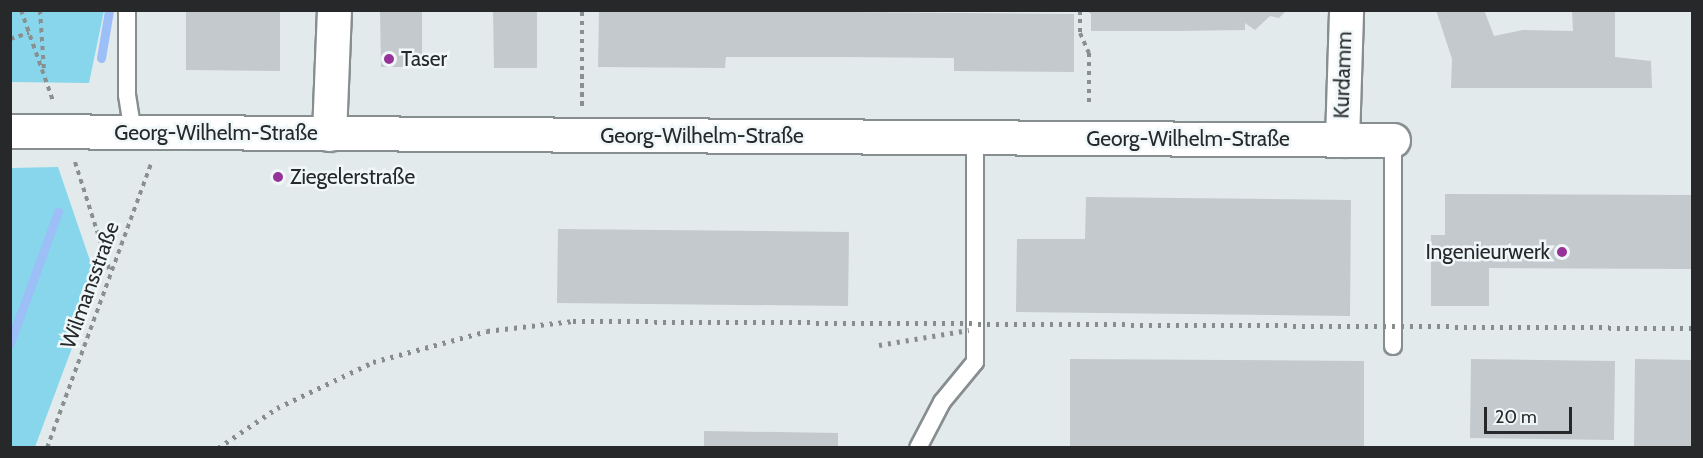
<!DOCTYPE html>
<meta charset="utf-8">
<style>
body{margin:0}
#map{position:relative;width:1703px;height:458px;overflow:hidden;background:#e3eaec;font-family:Cabin,sans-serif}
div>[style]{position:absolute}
.green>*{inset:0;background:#88d6eb}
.stream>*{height:9px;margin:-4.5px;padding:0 4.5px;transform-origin:4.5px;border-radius:4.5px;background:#9dbff8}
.building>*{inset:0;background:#c3c9cd}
.path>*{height:4px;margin-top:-2px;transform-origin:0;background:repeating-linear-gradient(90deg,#8a8f90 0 4.5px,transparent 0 9px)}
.roads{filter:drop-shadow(2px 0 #878e90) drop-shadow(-2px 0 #878e90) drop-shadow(0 2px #878e90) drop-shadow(0 -2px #878e90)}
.service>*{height:16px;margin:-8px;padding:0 8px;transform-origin:8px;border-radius:8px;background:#fff}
.minor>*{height:33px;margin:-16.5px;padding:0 16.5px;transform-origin:16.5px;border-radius:16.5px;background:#fff}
.secondary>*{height:33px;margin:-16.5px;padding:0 16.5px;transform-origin:16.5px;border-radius:16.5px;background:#fff}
.rail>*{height:4.5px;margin-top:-2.25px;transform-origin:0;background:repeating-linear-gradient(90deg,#878c8d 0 3px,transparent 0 9px)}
.dots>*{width:16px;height:16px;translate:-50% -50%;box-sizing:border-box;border:3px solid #f0f7f9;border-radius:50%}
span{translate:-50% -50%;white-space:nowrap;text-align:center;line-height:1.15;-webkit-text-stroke:5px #f0f7f9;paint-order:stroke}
.poi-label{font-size:21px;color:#262829}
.left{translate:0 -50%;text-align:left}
.right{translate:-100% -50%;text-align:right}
.street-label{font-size:21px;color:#262829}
.frame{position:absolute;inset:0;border:12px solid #262829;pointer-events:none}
.scale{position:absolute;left:1484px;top:407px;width:88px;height:27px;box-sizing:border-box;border:3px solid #262829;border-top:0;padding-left:8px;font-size:18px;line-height:21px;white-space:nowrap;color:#262829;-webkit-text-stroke:4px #f0f7f9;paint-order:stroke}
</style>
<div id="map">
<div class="green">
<i style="clip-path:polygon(11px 10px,104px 11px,89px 83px,11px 82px)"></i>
<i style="clip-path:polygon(58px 167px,97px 281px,35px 447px,11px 447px,11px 168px)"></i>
</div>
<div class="stream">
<i style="left:101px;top:58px;width:49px;rotate:-80.5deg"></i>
<i style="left:10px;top:343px;width:140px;rotate:-69.9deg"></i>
</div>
<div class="building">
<i style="clip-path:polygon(186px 10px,280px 10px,280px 71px,186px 70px)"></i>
<i style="clip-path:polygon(380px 10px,422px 10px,422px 67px,381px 67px)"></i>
<i style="clip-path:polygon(493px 10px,537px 10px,537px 68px,494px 68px)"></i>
<i style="clip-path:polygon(599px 10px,1074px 14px,1074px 72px,954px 71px,954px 58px,842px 57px,726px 57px,725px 68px,598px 67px)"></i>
<i style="clip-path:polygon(1086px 10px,1287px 10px,1279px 18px,1270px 16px,1255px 30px,1245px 23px,1245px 30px,1175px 31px,1091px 31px,1091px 14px)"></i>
<i style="clip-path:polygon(1436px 10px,1484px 10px,1494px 36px,1523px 30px,1573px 31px,1572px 10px,1615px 10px,1615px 57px,1651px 61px,1652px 88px,1451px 88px,1452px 59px)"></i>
<i style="clip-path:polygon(1445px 194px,1692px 195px,1692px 269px,1489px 268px,1489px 306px,1431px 306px,1431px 235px,1445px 235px)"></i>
<i style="clip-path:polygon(1086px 197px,1351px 200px,1350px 316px,1016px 312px,1017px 239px,1085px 239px)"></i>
<i style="clip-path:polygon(558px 229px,849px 232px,848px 306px,557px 303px)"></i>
<i style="clip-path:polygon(1070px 359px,1364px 361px,1364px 447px,1070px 447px)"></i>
<i style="clip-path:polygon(1471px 359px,1615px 361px,1614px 440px,1470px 438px)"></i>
<i style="clip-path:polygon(1635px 359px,1692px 360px,1692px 447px,1634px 447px)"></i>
<i style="clip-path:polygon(704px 431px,838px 433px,838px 447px,704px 447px)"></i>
</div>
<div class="path">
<i style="left:21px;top:10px;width:96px;rotate:70.6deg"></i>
<i style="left:40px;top:10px;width:60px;rotate:86.2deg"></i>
<i style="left:1080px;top:10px;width:23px;rotate:90deg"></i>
<i style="left:1080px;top:33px;width:22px;rotate:66deg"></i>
<i style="left:1089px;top:53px;width:49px;rotate:90deg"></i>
<i style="left:10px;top:39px;width:20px;rotate:-18deg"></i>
<i style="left:582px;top:106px;width:96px;rotate:-90deg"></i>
<i style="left:75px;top:162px;width:115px;rotate:72.3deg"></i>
<i style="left:47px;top:448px;width:302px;rotate:-69.9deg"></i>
</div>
<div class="roads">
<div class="service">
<i style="left:127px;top:10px;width:85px;rotate:90deg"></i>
<i style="left:127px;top:95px;width:37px;rotate:81deg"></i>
<i style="left:1393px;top:140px;width:206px;rotate:90deg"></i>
<i style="left:918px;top:448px;width:52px;rotate:-62.4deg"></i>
<i style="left:942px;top:402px;width:52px;rotate:-50.5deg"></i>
<i style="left:975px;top:362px;width:224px;rotate:-90deg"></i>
</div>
<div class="minor">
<i style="left:329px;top:134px;width:124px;rotate:-87.7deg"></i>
<i style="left:1342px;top:140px;width:130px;rotate:-88.2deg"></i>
</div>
<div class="secondary">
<i style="left:10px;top:131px;width:1383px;rotate:0.37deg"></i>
</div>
</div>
<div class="rail">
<i style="left:879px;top:345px;width:91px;rotate:-9.5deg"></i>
<i style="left:218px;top:448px;width:71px;rotate:-34.1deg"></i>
<i style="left:277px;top:408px;width:106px;rotate:-25.6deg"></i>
<i style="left:373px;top:362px;width:118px;rotate:-15.2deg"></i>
<i style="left:487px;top:331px;width:87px;rotate:-6.6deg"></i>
<i style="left:573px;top:321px;width:1119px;rotate:0.36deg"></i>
</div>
<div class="dots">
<i style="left:389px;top:59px;background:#963399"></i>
<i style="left:278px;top:177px;background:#963399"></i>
<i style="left:1562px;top:252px;background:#963399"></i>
</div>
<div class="poi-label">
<span class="left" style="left:401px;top:59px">Taser</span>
<span class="left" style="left:290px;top:177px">Ziegelerstraße</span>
<span class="right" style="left:1550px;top:252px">Ingenieurwerk</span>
</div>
<div class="street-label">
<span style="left:1343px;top:75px;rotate:-88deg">Kurdamm</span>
<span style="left:216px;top:133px">Georg-Wilhelm-Straße</span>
<span style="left:702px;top:136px">Georg-Wilhelm-Straße</span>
<span style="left:1188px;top:139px">Georg-Wilhelm-Straße</span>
<span style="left:90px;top:285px;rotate:-70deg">Wilmansstraße</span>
</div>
<div class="frame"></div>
<div class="scale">20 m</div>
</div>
